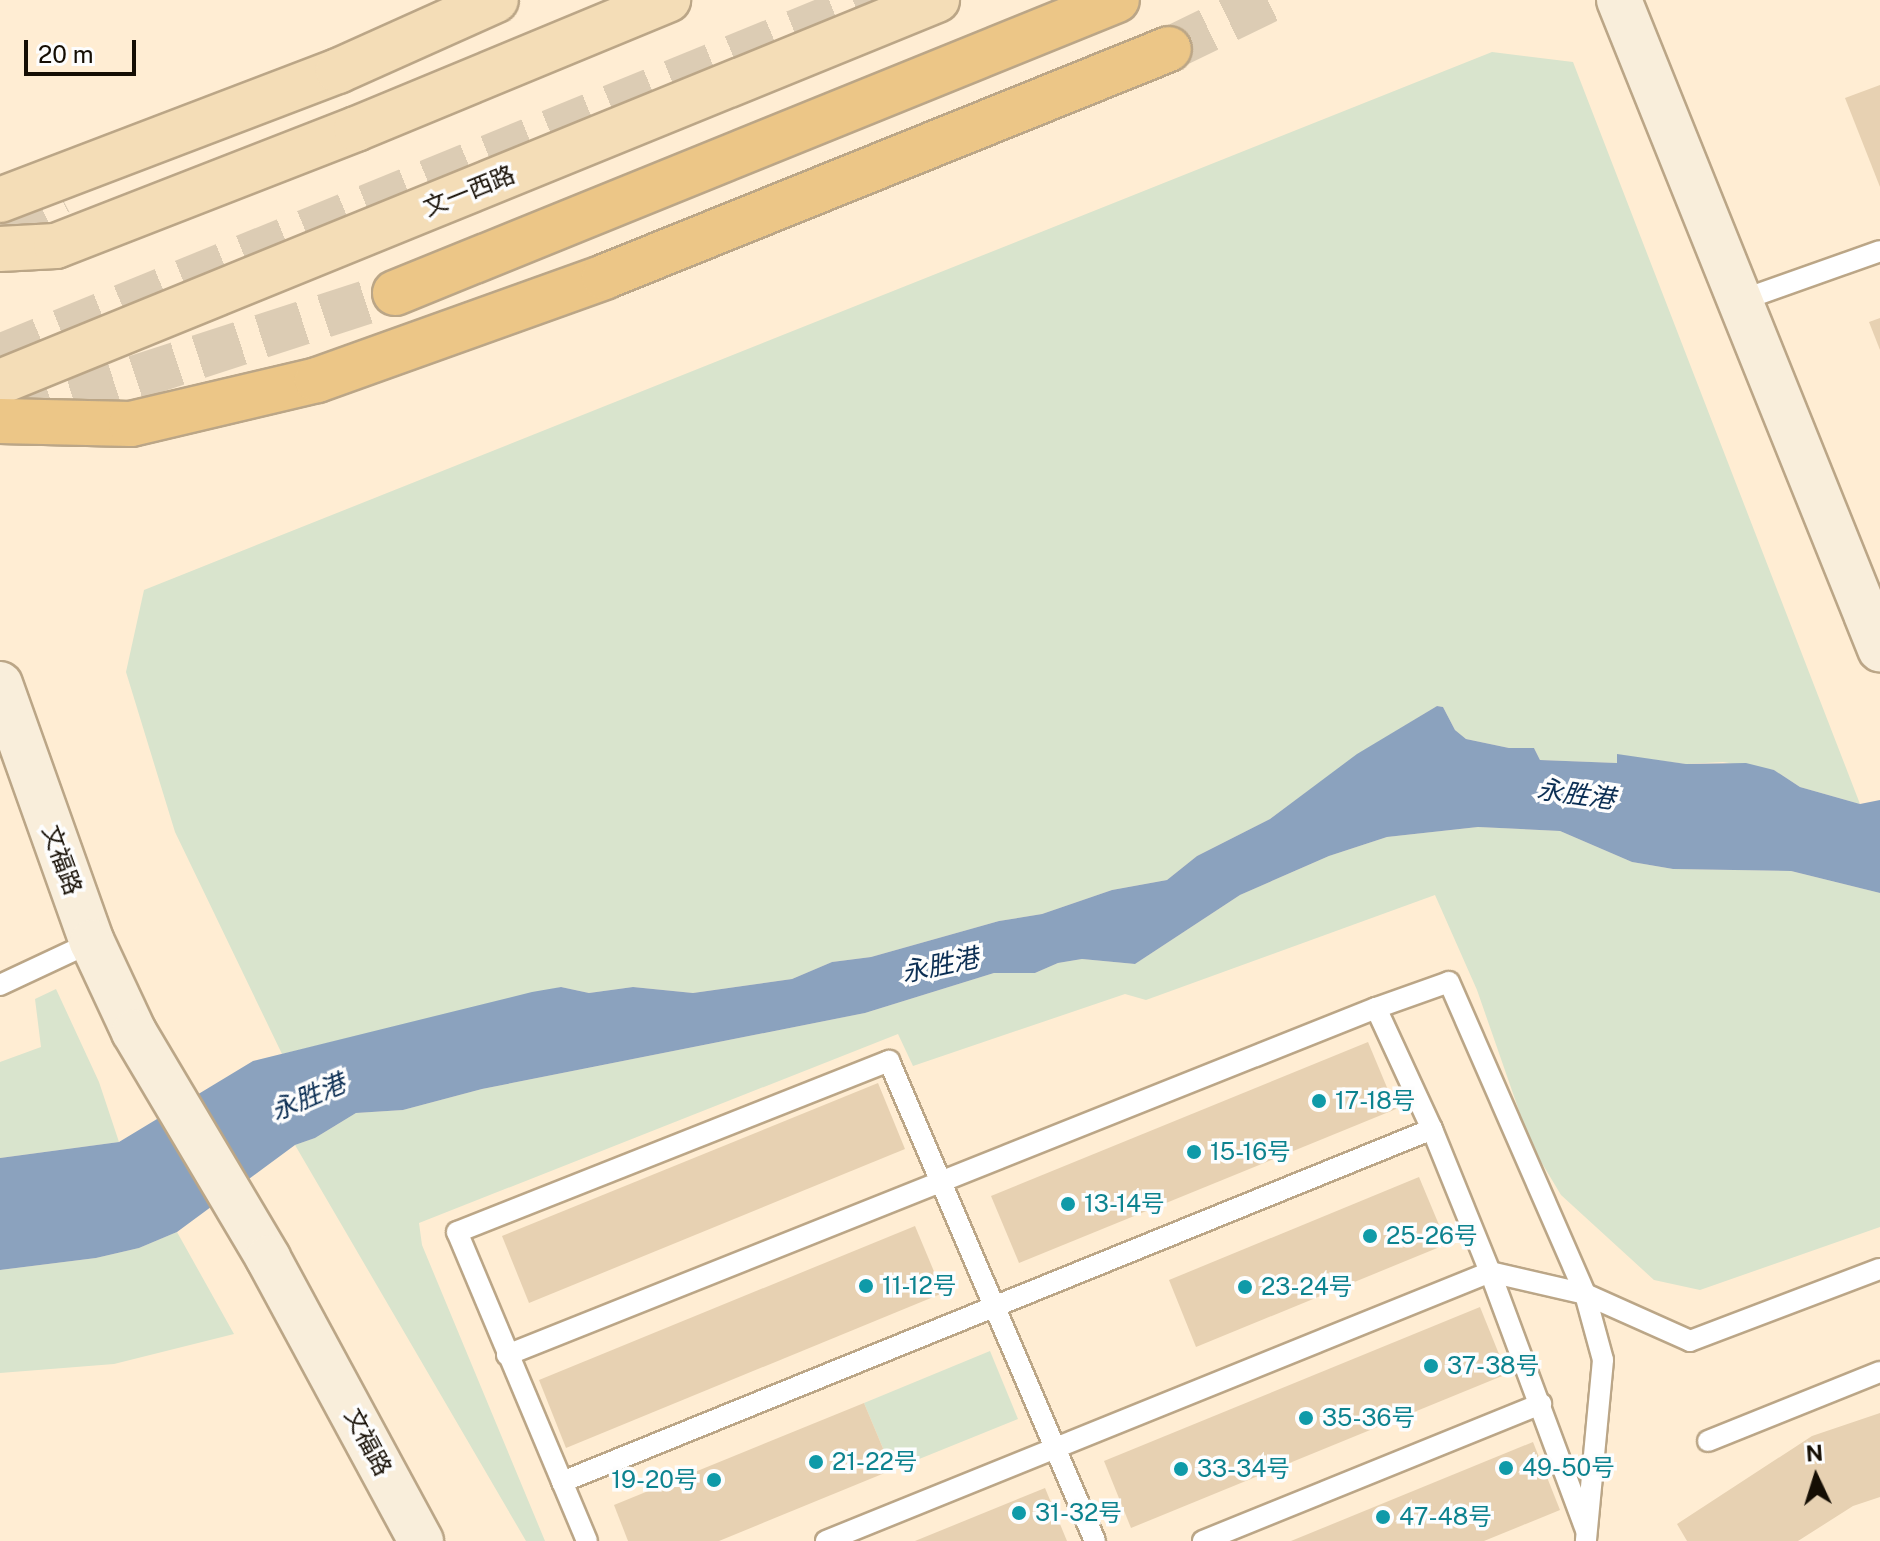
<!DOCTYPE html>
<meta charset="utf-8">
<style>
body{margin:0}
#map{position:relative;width:1880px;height:1541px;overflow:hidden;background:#ffedd3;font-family:"Public Sans","Noto Sans SC",sans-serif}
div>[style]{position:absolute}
.green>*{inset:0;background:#d9e4cd}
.water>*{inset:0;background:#8ba2be}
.building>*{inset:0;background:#e7d1b2}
.highway-tunnel>*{height:44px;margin-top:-22px;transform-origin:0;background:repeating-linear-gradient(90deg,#dcccb4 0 44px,transparent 0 66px)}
.roads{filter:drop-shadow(2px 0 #bba687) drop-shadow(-2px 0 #bba687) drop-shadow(0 2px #bba687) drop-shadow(0 -2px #bba687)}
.lane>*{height:20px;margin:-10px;padding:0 10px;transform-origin:10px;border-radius:10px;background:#fff}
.secondary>*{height:44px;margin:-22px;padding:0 22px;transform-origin:22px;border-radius:22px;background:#f9eedb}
.primary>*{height:44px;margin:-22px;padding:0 22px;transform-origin:22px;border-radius:22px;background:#f4ddb7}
.highway>*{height:44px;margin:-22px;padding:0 22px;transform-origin:22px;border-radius:22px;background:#ecc687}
.dots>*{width:22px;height:22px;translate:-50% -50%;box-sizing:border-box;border:4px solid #fdfdfd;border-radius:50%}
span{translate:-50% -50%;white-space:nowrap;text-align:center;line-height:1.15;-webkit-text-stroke:7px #fdfdfd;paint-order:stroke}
.street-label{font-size:24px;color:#150e04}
.culture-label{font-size:24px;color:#0d838f}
.left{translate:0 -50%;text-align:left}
.right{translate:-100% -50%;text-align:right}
.water-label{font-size:26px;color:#0b2e53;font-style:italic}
.north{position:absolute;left:1776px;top:1437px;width:80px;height:80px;-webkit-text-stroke:6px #fdfdfd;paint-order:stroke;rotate:356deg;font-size:22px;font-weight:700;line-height:32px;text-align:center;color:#150e04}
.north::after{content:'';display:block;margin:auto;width:28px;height:36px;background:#150e04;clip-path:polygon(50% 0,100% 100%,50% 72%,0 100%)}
.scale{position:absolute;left:24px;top:40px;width:112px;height:36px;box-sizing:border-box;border:4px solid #150e04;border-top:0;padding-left:10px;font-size:24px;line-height:28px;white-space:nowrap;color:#150e04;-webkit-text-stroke:6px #fdfdfd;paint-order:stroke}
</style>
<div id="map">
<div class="green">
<i style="clip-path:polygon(1492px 52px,1573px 62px,1860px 804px,1800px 787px,1774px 770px,1723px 762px,1686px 764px,1617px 755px,1617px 763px,1540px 760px,1534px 748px,1509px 748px,1466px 739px,1455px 730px,1443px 707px,1437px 706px,1358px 754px,1270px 819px,1197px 856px,1167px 880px,1112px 890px,1042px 914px,999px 921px,871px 957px,832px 962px,792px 979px,693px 993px,633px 987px,589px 993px,561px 987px,282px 1054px,175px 832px,126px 672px,144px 590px)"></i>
<i style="clip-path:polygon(1478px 827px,1560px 831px,1632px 862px,1673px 869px,1791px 871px,1880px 893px,1880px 1227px,1700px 1290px,1654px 1280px,1561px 1195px,1531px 1145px,1477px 990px,1435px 895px,1146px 1000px,1125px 994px,913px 1066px,898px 1034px,419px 1223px,422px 1245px,545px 1541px,526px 1541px,295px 1145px,315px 1138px,356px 1113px,403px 1110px,482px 1089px,865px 1013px,994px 973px,1035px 973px,1058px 963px,1082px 959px,1135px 964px,1240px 895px,1329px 856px,1387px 837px)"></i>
<i style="clip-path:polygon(56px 989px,99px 1082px,119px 1142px,0 1158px,0 1062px,41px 1047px,35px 999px)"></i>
<i style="clip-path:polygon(177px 1232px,234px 1334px,114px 1364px,0 1373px,0 1270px,96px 1258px,139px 1248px)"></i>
<i style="clip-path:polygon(990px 1351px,1018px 1419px,892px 1470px,864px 1403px)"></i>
</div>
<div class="water">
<i style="clip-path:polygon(1437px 706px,1443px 707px,1455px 730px,1466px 739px,1509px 748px,1534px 748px,1540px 760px,1617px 763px,1617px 754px,1686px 764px,1746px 763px,1774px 770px,1800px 787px,1860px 804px,1880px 800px,1880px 893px,1791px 871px,1673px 869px,1632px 862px,1560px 831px,1478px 827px,1387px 837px,1329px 856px,1240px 895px,1135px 964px,1082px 959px,1058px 963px,1035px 973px,994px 973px,865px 1013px,482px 1089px,403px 1110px,356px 1113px,315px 1138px,295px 1145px,177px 1232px,139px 1248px,96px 1258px,0 1270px,0 1158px,119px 1142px,253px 1061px,532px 992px,561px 987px,589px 993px,633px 987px,693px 993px,792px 979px,832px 962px,871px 957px,999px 921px,1042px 914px,1112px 890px,1167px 880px,1197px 856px,1270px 819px,1357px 754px)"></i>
</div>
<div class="building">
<i style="clip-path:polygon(1880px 85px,1880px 187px,1845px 98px)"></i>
<i style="clip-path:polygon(1880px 318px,1880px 350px,1869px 322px)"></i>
<i style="clip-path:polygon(1368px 1042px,1396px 1109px,1019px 1263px,991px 1196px)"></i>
<i style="clip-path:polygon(878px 1083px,905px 1149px,529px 1303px,502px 1236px)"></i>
<i style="clip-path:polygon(1419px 1177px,1447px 1244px,1196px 1347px,1169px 1280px)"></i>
<i style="clip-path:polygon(915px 1226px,943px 1293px,566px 1448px,539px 1380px)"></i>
<i style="clip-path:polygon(1480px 1307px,1507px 1374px,1131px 1528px,1104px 1461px)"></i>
<i style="clip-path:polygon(864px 1403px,892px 1470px,719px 1541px,628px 1541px,614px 1505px)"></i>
<i style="clip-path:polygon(1880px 1413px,1880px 1497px,1853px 1506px,1798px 1541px,1687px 1541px,1677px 1524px,1812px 1436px)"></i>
<i style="clip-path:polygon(1533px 1442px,1560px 1510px,1484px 1541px,1291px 1541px)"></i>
<i style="clip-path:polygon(1045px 1488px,1067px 1541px,915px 1541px)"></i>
</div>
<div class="highway-tunnel">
<i style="left:1169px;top:49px;width:112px;rotate:-25.9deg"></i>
<i style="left:0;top:224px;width:67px;rotate:-27.7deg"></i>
<i style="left:0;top:356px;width:943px;rotate:-22.19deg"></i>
<i style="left:10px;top:418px;width:405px;rotate:-18deg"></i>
</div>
<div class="roads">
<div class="lane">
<i style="left:1742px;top:300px;width:146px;rotate:-19.5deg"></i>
<i style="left:0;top:985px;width:102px;rotate:-25.1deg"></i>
<i style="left:1376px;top:1008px;width:133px;rotate:65.2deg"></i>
<i style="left:1432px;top:1129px;width:154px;rotate:67.9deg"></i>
<i style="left:1490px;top:1272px;width:98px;rotate:13deg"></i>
<i style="left:1585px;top:1294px;width:115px;rotate:24.1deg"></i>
<i style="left:1690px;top:1341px;width:203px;rotate:-20.8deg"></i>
<i style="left:507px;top:1355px;width:936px;rotate:-21.77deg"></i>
<i style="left:1376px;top:1008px;width:77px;rotate:-19.6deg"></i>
<i style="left:1449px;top:982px;width:340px;rotate:66.4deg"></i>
<i style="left:1585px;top:1294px;width:68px;rotate:74.7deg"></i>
<i style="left:1603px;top:1360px;width:182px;rotate:95.4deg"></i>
<i style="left:1708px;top:1441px;width:185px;rotate:-21.9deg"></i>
<i style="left:562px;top:1482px;width:939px;rotate:-22.08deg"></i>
<i style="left:587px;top:1541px;width:335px;rotate:-112.8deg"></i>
<i style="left:457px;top:1232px;width:465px;rotate:-21.6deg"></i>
<i style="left:889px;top:1061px;width:522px;rotate:66.77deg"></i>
<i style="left:826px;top:1541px;width:716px;rotate:-22.05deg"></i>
<i style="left:1490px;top:1272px;width:275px;rotate:69.6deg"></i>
<i style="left:1203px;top:1541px;width:365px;rotate:-22.1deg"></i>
</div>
<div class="secondary">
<i style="left:1619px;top:0;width:700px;rotate:68.09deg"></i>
<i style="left:0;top:684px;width:274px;rotate:70.4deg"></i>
<i style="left:92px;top:942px;width:99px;rotate:65deg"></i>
<i style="left:134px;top:1032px;width:263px;rotate:59.3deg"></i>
<i style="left:268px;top:1258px;width:322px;rotate:61.6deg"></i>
</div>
<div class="primary">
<i style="left:0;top:200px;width:362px;rotate:-20.9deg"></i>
<i style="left:338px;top:71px;width:173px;rotate:-24.2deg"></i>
<i style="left:0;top:249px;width:56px;rotate:-3.1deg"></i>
<i style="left:56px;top:246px;width:322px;rotate:-21.3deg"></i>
<i style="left:356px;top:129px;width:338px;rotate:-22.5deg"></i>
<i style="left:0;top:382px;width:1012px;rotate:-22.18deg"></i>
</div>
<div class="highway">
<i style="left:395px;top:293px;width:779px;rotate:-22.09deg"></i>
<i style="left:0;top:421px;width:131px;rotate:1.3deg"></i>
<i style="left:131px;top:424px;width:191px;rotate:-13.3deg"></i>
<i style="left:317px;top:380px;width:305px;rotate:-19.7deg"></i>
<i style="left:604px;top:277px;width:609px;rotate:-21.98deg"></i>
</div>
</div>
<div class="dots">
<i style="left:1319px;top:1101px;background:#0f9aa8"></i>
<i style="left:1194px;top:1152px;background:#0f9aa8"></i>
<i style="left:1068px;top:1204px;background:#0f9aa8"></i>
<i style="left:1370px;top:1236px;background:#0f9aa8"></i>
<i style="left:866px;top:1286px;background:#0f9aa8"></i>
<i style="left:1245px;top:1287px;background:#0f9aa8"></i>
<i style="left:1431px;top:1366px;background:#0f9aa8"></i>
<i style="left:1306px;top:1418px;background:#0f9aa8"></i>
<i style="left:816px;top:1462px;background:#0f9aa8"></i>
<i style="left:1506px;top:1468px;background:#0f9aa8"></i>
<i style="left:1181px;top:1469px;background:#0f9aa8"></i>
<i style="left:714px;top:1480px;background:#0f9aa8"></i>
<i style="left:1019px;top:1513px;background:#0f9aa8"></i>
<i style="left:1383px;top:1517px;background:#0f9aa8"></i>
</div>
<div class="street-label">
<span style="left:469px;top:191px;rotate:-22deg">文一西路</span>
<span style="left:62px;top:860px;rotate:70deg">文福路</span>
<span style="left:368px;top:1442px;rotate:62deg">文福路</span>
</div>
<div class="culture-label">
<span class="left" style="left:1335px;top:1101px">17-18号</span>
<span class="left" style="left:1210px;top:1152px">15-16号</span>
<span class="left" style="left:1084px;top:1204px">13-14号</span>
<span class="left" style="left:1386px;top:1236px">25-26号</span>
<span class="left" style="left:882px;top:1286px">11-12号</span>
<span class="left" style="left:1261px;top:1287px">23-24号</span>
<span class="left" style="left:1447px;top:1366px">37-38号</span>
<span class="left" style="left:1322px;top:1418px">35-36号</span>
<span class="left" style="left:832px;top:1462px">21-22号</span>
<span class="left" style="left:1522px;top:1468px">49-50号</span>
<span class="left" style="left:1197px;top:1469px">33-34号</span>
<span class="right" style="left:698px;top:1480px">19-20号</span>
<span class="left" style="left:1035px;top:1513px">31-32号</span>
<span class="left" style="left:1399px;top:1517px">47-48号</span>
</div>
<div class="water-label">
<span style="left:1576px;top:794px;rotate:8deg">永胜港</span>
<span style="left:940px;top:965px;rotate:-12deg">永胜港</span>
<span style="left:308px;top:1097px;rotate:-23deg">永胜港</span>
</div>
<div class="north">N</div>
<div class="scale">20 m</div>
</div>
